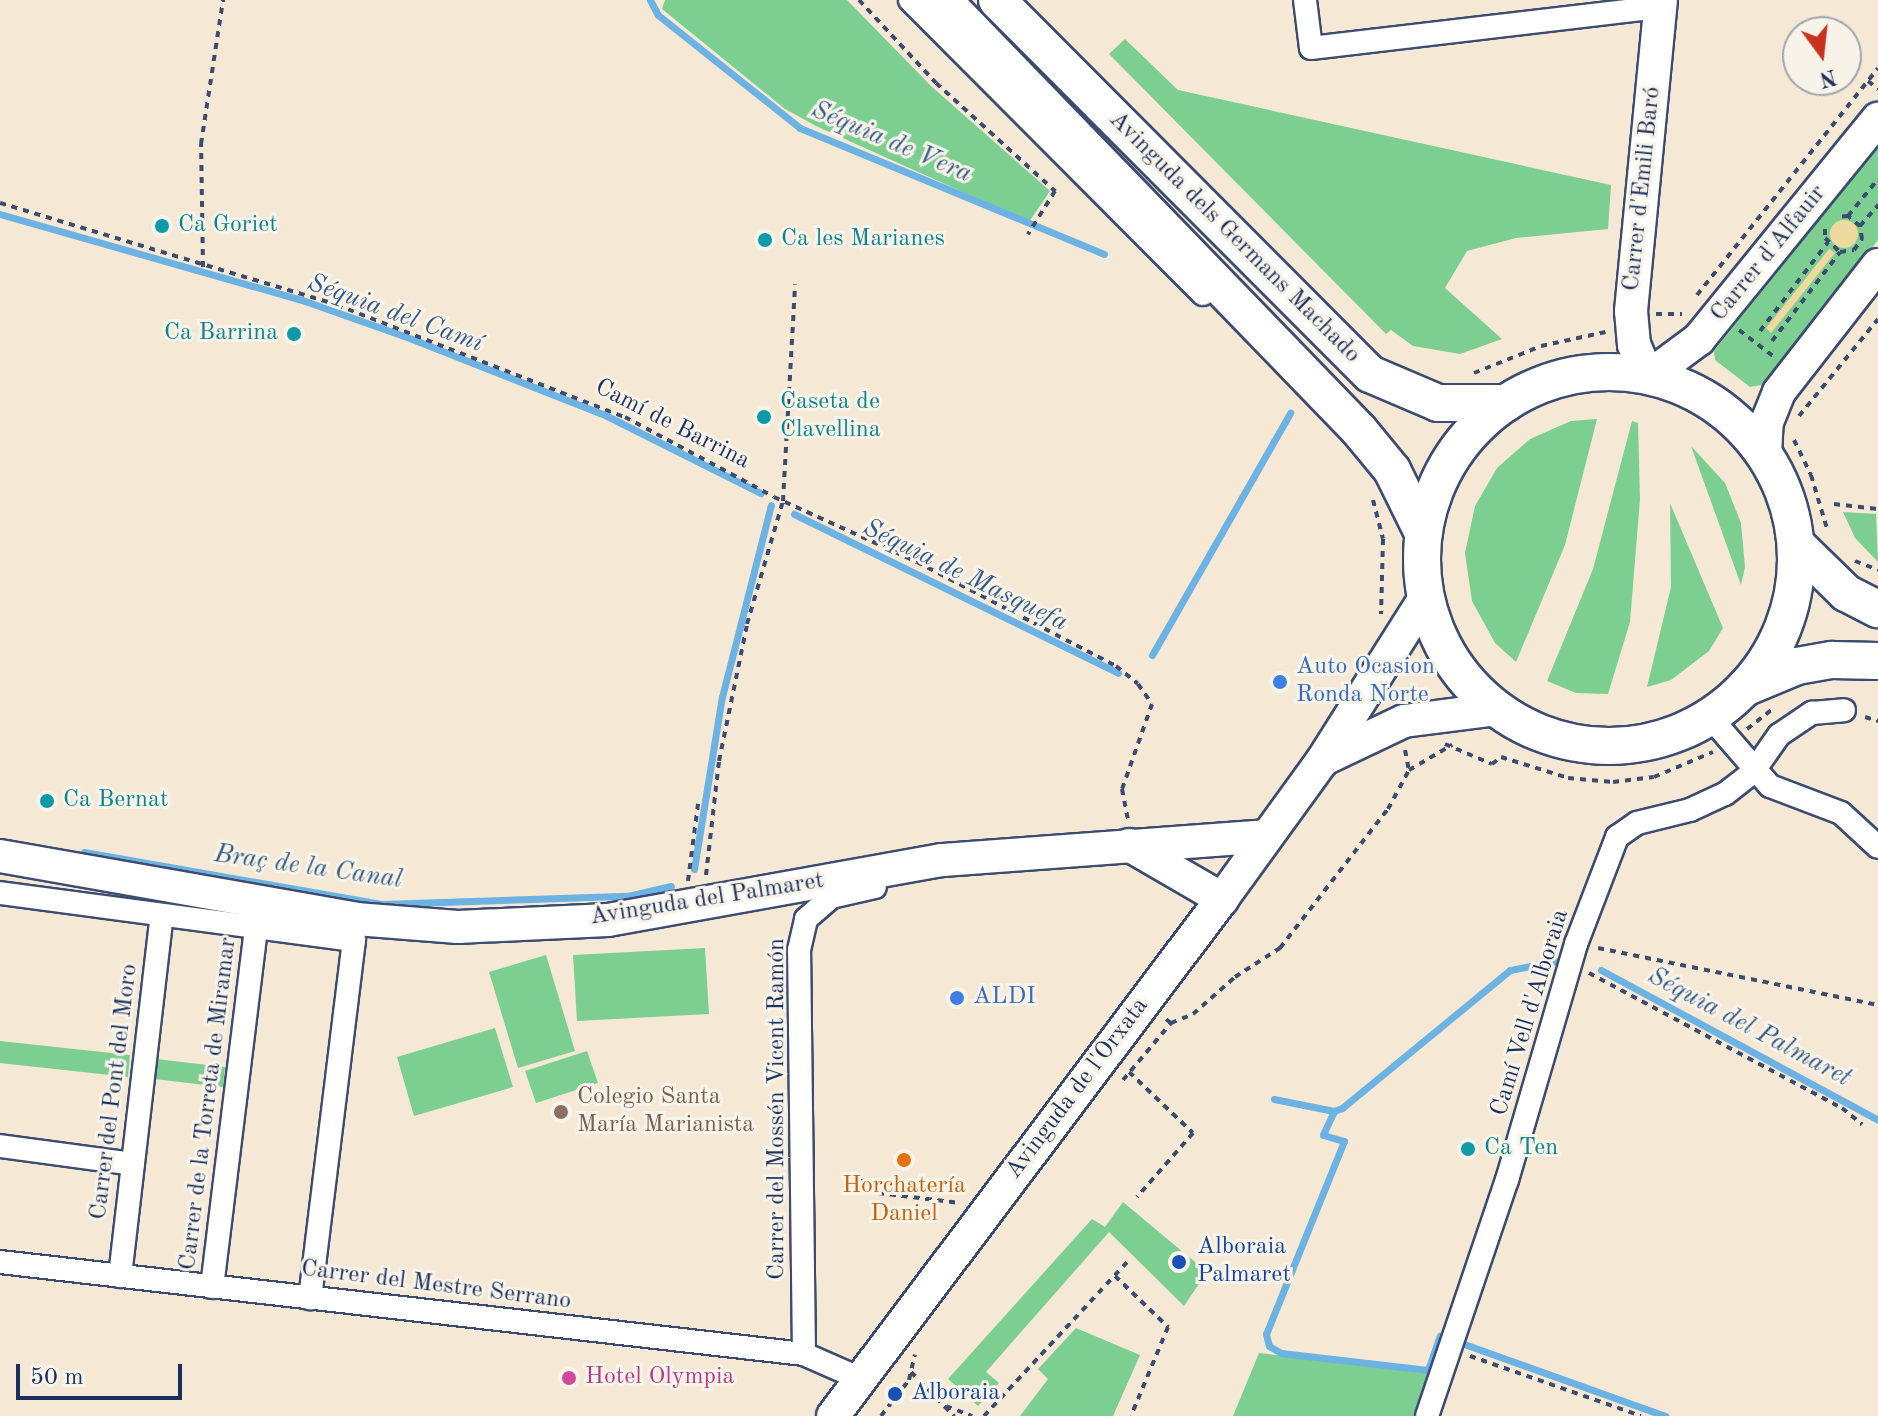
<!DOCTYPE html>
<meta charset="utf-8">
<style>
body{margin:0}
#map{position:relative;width:1878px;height:1416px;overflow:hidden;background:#f5e9d5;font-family:"Old Standard TT",serif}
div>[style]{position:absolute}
.green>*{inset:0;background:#7ccf91}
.sand>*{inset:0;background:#eeda9e}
.round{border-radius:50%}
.stream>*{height:7px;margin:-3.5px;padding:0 3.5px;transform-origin:3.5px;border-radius:3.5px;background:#6cb3e3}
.path>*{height:4px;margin-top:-2px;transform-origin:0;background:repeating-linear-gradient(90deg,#3c4b70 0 6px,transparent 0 12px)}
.roads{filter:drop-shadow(2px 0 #3c4b70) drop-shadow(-2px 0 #3c4b70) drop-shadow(0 2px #3c4b70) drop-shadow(0 -2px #3c4b70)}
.street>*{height:22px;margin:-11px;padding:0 11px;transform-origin:11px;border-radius:11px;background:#fff}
.secondary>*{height:32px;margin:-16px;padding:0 16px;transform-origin:16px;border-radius:16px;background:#fff}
.primary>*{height:36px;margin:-18px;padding:0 18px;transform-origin:18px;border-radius:18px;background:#fff}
.primary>.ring{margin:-18px;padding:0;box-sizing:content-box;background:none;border:36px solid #fff;border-radius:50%}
.dots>*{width:22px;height:22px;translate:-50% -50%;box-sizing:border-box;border:4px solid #f7f3e8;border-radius:50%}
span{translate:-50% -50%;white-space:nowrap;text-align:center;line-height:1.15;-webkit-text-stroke:6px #f7f3e8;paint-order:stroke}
.street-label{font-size:24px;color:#1b2f5e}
.culture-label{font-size:24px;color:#0d838f}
.left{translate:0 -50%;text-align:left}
.right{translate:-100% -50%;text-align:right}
.shop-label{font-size:24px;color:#366cbe}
.education-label{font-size:24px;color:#785e54}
.food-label{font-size:24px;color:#c56008}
.transit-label{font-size:24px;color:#164399}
.hotel-label{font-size:24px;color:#b23c85}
.water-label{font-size:26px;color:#335786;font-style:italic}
.north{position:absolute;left:1782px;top:16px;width:80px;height:80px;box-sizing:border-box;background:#f7f3e8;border:2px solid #9fa5b1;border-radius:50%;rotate:165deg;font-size:22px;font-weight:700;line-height:32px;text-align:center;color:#1b2f5e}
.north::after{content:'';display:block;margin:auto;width:28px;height:36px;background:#c8321e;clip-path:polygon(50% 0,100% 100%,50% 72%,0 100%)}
.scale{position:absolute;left:16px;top:1364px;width:166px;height:36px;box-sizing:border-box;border:4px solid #1b2f5e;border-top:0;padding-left:10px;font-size:24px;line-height:28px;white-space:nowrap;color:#1b2f5e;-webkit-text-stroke:6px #f7f3e8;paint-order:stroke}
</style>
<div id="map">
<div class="green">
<i style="clip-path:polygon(665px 0,847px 0,931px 86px,1050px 191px,1029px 222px,816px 126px,785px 109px,662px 9px)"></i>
<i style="clip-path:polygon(1125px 39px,1178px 90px,1611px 185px,1608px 229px,1516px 238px,1467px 251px,1445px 288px,1502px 339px,1460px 354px,1413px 346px,1391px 330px,1386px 334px,1109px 54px)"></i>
<i style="clip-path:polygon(1878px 147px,1878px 240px,1762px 385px,1750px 387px,1715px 360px,1714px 351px)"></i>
<i style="clip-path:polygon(1597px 419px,1565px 545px,1516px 662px,1495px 643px,1472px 601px,1465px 553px,1475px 506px,1497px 468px,1530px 439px,1571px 421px)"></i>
<i style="clip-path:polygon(1632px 421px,1638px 423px,1640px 499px,1630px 622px,1608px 694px,1576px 693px,1547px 681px,1593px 569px)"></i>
<i style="clip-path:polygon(1691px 446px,1725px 483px,1741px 523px,1745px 567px,1741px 585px)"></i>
<i style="clip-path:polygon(1670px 503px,1723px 628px,1709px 651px,1671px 680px,1647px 687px,1671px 587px)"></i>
<i style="clip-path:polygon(1843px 512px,1876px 514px,1878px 562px,1855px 538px)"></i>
<i style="clip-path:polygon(705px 948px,709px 1014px,577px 1021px,573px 955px)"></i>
<i style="clip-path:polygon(546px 955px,575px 1051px,518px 1068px,489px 972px)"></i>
<i style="clip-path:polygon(495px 1028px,513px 1087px,414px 1116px,397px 1057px)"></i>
<i style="clip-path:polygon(0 1041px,130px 1055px,128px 1077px,0 1063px)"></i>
<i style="clip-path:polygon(587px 1051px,598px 1083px,536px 1103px,525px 1071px)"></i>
<i style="clip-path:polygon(156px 1059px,225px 1067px,223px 1087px,154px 1079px)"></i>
<i style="clip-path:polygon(1123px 1202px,1207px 1272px,1184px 1306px,1109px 1232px,986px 1372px,999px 1383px,978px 1406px,948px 1379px,1092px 1219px,1105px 1227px)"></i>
<i style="clip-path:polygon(1076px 1328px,1140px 1355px,1113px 1416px,1020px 1416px,1048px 1379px,1038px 1369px)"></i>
<i style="clip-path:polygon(1259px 1353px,1428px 1373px,1413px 1416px,1233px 1416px)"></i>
</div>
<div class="sand">
<i class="round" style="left:1830px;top:220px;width:28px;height:28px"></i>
<i style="clip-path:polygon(1829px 249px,1835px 253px,1771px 333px,1766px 328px)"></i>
</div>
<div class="stream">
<i style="left:650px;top:0;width:17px;rotate:62deg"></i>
<i style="left:658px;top:15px;width:181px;rotate:38.5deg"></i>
<i style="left:800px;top:128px;width:329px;rotate:22.5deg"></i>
<i style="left:0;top:214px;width:314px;rotate:15.9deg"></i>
<i style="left:302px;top:300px;width:117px;rotate:19.5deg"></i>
<i style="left:412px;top:339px;width:210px;rotate:21.5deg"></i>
<i style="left:607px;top:416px;width:172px;rotate:26.6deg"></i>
<i style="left:794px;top:514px;width:361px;rotate:26.1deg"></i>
<i style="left:1152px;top:655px;width:279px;rotate:-60.3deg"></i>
<i style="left:84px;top:852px;width:303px;rotate:9.9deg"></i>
<i style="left:382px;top:904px;width:246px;rotate:-1.9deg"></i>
<i style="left:628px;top:896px;width:44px;rotate:-13.1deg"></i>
<i style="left:694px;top:869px;width:174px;rotate:-80.8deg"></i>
<i style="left:722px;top:697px;width:198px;rotate:-75.7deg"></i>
<i style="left:1601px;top:970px;width:315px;rotate:28.4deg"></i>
<i style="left:1274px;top:1099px;width:61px;rotate:11.3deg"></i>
<i style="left:1334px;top:1111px;width:9px;rotate:-21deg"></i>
<i style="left:1342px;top:1108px;width:217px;rotate:-39.4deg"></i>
<i style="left:1510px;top:970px;width:47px;rotate:-11.1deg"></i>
<i style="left:1334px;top:1111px;width:26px;rotate:115deg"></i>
<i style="left:1323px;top:1135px;width:22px;rotate:16deg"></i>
<i style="left:1344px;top:1141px;width:208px;rotate:112deg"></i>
<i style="left:1266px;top:1334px;width:12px;rotate:76deg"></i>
<i style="left:1269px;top:1346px;width:14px;rotate:30deg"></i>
<i style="left:1281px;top:1353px;width:148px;rotate:6.6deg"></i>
<i style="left:1428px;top:1370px;width:36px;rotate:-71deg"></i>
<i style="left:1464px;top:1344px;width:214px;rotate:19.7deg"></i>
</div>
<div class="path">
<i style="left:859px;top:0;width:113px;rotate:47.1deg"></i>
<i style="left:936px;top:83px;width:161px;rotate:42.2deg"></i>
<i style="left:1055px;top:191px;width:51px;rotate:122.1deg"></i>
<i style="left:1868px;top:81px;width:13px;rotate:39deg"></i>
<i style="left:0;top:203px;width:352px;rotate:16.8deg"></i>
<i style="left:337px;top:305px;width:309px;rotate:21.3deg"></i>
<i style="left:625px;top:417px;width:169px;rotate:28.2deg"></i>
<i style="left:774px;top:497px;width:157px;rotate:24.4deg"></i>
<i style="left:917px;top:562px;width:225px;rotate:27.6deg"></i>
<i style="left:1116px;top:666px;width:28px;rotate:39deg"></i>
<i style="left:1138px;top:684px;width:24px;rotate:55deg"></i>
<i style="left:1152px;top:704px;width:90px;rotate:109.4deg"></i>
<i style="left:1122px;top:789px;width:31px;rotate:79deg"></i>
<i style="left:1848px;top:216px;width:48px;rotate:-51deg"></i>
<i style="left:1860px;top:226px;width:28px;rotate:-49deg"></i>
<i style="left:1825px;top:229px;width:9px;rotate:90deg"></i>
<i style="left:1825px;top:238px;width:21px;rotate:43deg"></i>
<i style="left:203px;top:267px;width:123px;rotate:-90.9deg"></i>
<i style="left:201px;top:144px;width:146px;rotate:-81.3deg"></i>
<i style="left:1697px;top:295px;width:290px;rotate:-51.4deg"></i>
<i style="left:1656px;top:314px;width:26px"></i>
<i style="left:1739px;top:330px;width:43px;rotate:37.4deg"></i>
<i style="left:1760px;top:331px;width:112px;rotate:-52.6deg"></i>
<i style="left:1772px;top:341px;width:112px;rotate:-52.6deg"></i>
<i style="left:1840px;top:252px;width:14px;rotate:-8deg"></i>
<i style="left:1854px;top:250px;width:14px;rotate:-54deg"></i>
<i style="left:1862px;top:239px;width:13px;rotate:-99deg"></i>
<i style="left:1860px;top:226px;width:16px;rotate:-140deg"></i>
<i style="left:1848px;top:216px;width:12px;rotate:175deg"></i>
<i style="left:1474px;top:373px;width:72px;rotate:-21.9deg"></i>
<i style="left:1541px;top:346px;width:66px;rotate:-12.2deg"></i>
<i style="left:1799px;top:416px;width:125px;rotate:-50.8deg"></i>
<i style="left:1794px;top:440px;width:39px;rotate:64deg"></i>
<i style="left:1811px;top:475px;width:59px;rotate:73.4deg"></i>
<i style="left:1373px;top:500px;width:40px;rotate:75.6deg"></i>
<i style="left:1383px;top:539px;width:75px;rotate:91.5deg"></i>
<i style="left:1834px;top:504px;width:44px;rotate:6.5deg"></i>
<i style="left:1855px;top:561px;width:25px;rotate:21deg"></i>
<i style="left:1865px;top:717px;width:14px;rotate:17deg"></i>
<i style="left:1747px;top:729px;width:31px;rotate:-38deg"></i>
<i style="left:1445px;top:744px;width:51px;rotate:23.1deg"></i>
<i style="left:1492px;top:764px;width:11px;rotate:-38deg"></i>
<i style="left:1501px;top:757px;width:70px;rotate:17.4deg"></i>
<i style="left:1568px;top:778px;width:45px;rotate:5.1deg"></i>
<i style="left:1613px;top:782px;width:41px;rotate:-7deg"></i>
<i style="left:1654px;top:777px;width:64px;rotate:-23deg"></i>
<i style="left:1405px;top:750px;width:20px;rotate:79deg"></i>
<i style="left:706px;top:875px;width:115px;rotate:-83.5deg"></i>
<i style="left:719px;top:761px;width:140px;rotate:-78.4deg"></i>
<i style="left:747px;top:624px;width:128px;rotate:-73.7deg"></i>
<i style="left:783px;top:501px;width:217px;rotate:-86.8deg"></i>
<i style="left:688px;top:881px;width:78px;rotate:-82.6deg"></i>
<i style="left:1598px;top:948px;width:286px;rotate:11.5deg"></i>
<i style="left:1589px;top:973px;width:287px;rotate:28.1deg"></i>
<i style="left:1842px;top:1108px;width:26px;rotate:39deg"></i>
<i style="left:1171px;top:1023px;width:24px;rotate:-22deg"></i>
<i style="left:1193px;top:1014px;width:56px;rotate:-41.4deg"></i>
<i style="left:1235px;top:977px;width:54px;rotate:-32.8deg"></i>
<i style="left:1280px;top:948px;width:176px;rotate:-52.2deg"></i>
<i style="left:1388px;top:809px;width:44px;rotate:-61.7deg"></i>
<i style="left:1409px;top:770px;width:50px;rotate:-30.2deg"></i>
<i style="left:1129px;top:1072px;width:88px;rotate:43.6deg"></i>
<i style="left:1193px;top:1133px;width:85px;rotate:131.2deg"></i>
<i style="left:1123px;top:1080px;width:75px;rotate:-49.9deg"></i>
<i style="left:1171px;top:1023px;width:10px;rotate:-143deg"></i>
<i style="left:867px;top:1181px;width:11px;rotate:-175deg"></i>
<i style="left:856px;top:1180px;width:10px;rotate:101deg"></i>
<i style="left:854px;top:1190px;width:107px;rotate:7deg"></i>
<i style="left:1115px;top:1276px;width:74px;rotate:43.9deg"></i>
<i style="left:1168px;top:1327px;width:96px;rotate:112.6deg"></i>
<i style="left:1470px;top:1356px;width:181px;rotate:19.3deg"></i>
<i style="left:911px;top:1372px;width:62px;rotate:45.7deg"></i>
<i style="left:946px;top:1406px;width:28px;rotate:21deg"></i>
<i style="left:881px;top:1416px;width:46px;rotate:-52.1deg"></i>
<i style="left:909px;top:1380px;width:26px;rotate:-77deg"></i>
<i style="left:984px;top:1416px;width:216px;rotate:-47.1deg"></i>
</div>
<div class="roads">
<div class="street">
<i style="left:910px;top:0;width:415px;rotate:45.1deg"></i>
<i style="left:1305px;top:0;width:48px;rotate:82.9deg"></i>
<i style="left:1311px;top:48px;width:352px;rotate:-6.7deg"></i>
<i style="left:1710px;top:717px;width:91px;rotate:49deg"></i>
<i style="left:1770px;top:786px;width:76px;rotate:20.8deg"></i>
<i style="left:1841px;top:813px;width:50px;rotate:42.6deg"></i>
<i style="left:0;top:893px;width:357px;rotate:7.6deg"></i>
<i style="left:354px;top:940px;width:361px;rotate:97deg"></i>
<i style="left:0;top:1146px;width:134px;rotate:7.7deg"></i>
<i style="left:0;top:1262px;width:809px;rotate:6.53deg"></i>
<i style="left:804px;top:1354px;width:62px;rotate:23.7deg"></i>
<i style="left:120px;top:1276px;width:363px;rotate:-83.4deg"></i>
<i style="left:212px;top:1287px;width:363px;rotate:-83deg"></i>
<i style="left:804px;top:1354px;width:404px;rotate:-90.7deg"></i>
<i style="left:799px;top:950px;width:32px;rotate:-77deg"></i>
<i style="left:806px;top:919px;width:33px;rotate:-41deg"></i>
<i style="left:831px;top:897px;width:45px;rotate:-12.8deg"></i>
<i style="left:1427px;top:1416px;width:249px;rotate:-71.3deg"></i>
<i style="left:1507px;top:1180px;width:246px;rotate:-73.7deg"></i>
<i style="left:1576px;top:944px;width:115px;rotate:-69deg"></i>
<i style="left:1617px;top:837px;width:24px;rotate:-35deg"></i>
<i style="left:1637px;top:823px;width:55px;rotate:-13.8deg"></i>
<i style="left:1690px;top:810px;width:38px;rotate:-25deg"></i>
<i style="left:1725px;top:794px;width:36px;rotate:-38deg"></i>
<i style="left:1753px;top:772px;width:45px;rotate:-54.9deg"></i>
<i style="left:1779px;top:735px;width:40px;rotate:-34deg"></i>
<i style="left:1812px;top:713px;width:32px;rotate:-5deg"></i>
</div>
<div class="secondary">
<i style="left:1647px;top:375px;width:33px;rotate:-113deg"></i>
<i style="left:1634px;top:345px;width:34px;rotate:-95deg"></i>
<i style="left:1631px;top:311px;width:312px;rotate:-84.5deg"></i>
<i style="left:1649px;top:376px;width:62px;rotate:-36.5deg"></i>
<i style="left:1699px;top:339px;width:284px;rotate:-50.9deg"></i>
<i style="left:1765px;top:455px;width:33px;rotate:-87deg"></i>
<i style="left:1767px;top:422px;width:32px;rotate:-68deg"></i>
<i style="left:1779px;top:392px;width:161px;rotate:-52.1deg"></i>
<i style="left:1324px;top:759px;width:89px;rotate:-25.4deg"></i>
<i style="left:1404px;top:721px;width:93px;rotate:-7.4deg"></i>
<i style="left:1129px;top:845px;width:108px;rotate:30.1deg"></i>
<i style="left:0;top:856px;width:362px;rotate:10deg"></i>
<i style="left:356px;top:919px;width:102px;rotate:4.5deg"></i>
<i style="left:458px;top:927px;width:150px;rotate:-2.7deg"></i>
<i style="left:608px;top:920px;width:339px;rotate:-10.2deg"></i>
<i style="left:942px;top:860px;width:325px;rotate:-4.2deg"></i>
<i style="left:833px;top:1416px;width:647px;rotate:-53.04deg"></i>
<i style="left:1222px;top:899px;width:170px;rotate:-54.1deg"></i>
<i style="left:1322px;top:761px;width:193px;rotate:-57.7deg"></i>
</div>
<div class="primary">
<i style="left:943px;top:0;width:598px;rotate:45.95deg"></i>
<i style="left:1359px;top:430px;width:52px;rotate:50.5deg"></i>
<i style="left:1392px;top:470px;width:70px;rotate:63.8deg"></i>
<i style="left:997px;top:0;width:528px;rotate:45.08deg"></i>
<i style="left:1370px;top:374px;width:74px;rotate:23.1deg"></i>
<i style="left:1438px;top:403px;width:68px"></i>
<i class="ring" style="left:1422px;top:372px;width:338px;height:338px"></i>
<i style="left:1796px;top:544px;width:70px;rotate:44.4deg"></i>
<i style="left:1846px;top:593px;width:36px;rotate:27deg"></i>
<i style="left:1747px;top:687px;width:54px;rotate:-22.8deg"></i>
<i style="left:1797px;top:666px;width:36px;rotate:-10deg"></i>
<i style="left:1832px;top:660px;width:46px;rotate:1.2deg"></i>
</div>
</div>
<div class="dots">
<i style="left:162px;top:226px;background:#0f9aa8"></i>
<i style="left:765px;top:240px;background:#0f9aa8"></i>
<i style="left:294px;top:334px;background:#0f9aa8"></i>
<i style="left:764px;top:417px;background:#0f9aa8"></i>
<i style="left:1280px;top:682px;background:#3f7fe0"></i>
<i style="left:47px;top:801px;background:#0f9aa8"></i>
<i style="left:957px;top:998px;background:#3f7fe0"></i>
<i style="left:561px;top:1112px;background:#8d6e63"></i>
<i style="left:1468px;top:1149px;background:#0f9aa8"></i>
<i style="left:904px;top:1160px;background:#e8710a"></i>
<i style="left:1179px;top:1262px;background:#1a4fb4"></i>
<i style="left:569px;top:1378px;background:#d1479c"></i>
<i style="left:895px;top:1394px;background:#1a4fb4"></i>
</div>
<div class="street-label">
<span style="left:1643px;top:189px;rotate:-84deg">Carrer d'Emili Baró</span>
<span style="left:1234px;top:238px;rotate:45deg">Avinguda dels Germans Machado</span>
<span style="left:1769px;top:254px;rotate:-51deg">Carrer d'Alfauir</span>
<span style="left:672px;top:425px;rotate:27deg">Camí de Barrina</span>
<span style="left:707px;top:900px;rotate:-9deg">Avinguda del Palmaret</span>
<span style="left:1531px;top:1013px;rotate:-73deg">Camí Vell d'Alboraia</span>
<span style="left:1078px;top:1089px;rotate:-53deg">Avinguda de l'Orxata</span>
<span style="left:115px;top:1092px;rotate:-83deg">Carrer del Pont del Moro</span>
<span style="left:209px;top:1104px;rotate:-83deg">Carrer de la Torreta de Miramar</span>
<span style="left:778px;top:1109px;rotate:-90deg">Carrer del Mossén Vicent Ramón</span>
<span style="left:436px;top:1286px;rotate:7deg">Carrer del Mestre Serrano</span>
</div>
<div class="culture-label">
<span class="left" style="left:178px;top:226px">Ca Goriet</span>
<span class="left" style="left:781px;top:240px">Ca les Marianes</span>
<span class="right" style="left:278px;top:334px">Ca Barrina</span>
<span class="left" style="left:780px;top:417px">Caseta de<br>Clavellina</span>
<span class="left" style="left:63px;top:801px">Ca Bernat</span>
<span class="left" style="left:1484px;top:1149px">Ca Ten</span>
</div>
<div class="shop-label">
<span class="left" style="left:1296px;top:682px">Auto Ocasion<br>Ronda Norte</span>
<span class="left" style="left:973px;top:998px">ALDI</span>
</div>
<div class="education-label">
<span class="left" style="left:577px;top:1112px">Colegio Santa<br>María Marianista</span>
</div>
<div class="food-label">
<span style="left:904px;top:1201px">Horchatería<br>Daniel</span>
</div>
<div class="transit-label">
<span class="left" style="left:1197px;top:1262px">Alboraia<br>Palmaret</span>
<span class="left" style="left:911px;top:1394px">Alboraia</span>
</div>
<div class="hotel-label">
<span class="left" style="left:585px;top:1378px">Hotel Olympia</span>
</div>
<div class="water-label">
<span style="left:891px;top:143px;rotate:23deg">Séquia de Vera</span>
<span style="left:395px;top:314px;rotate:20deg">Séquia del Camí</span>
<span style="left:965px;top:576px;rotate:26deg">Séquia de Masquefa</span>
<span style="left:308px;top:868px;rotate:8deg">Braç de la Canal</span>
<span style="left:1749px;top:1028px;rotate:28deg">Séquia del Palmaret</span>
</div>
<div class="north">N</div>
<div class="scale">50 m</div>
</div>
